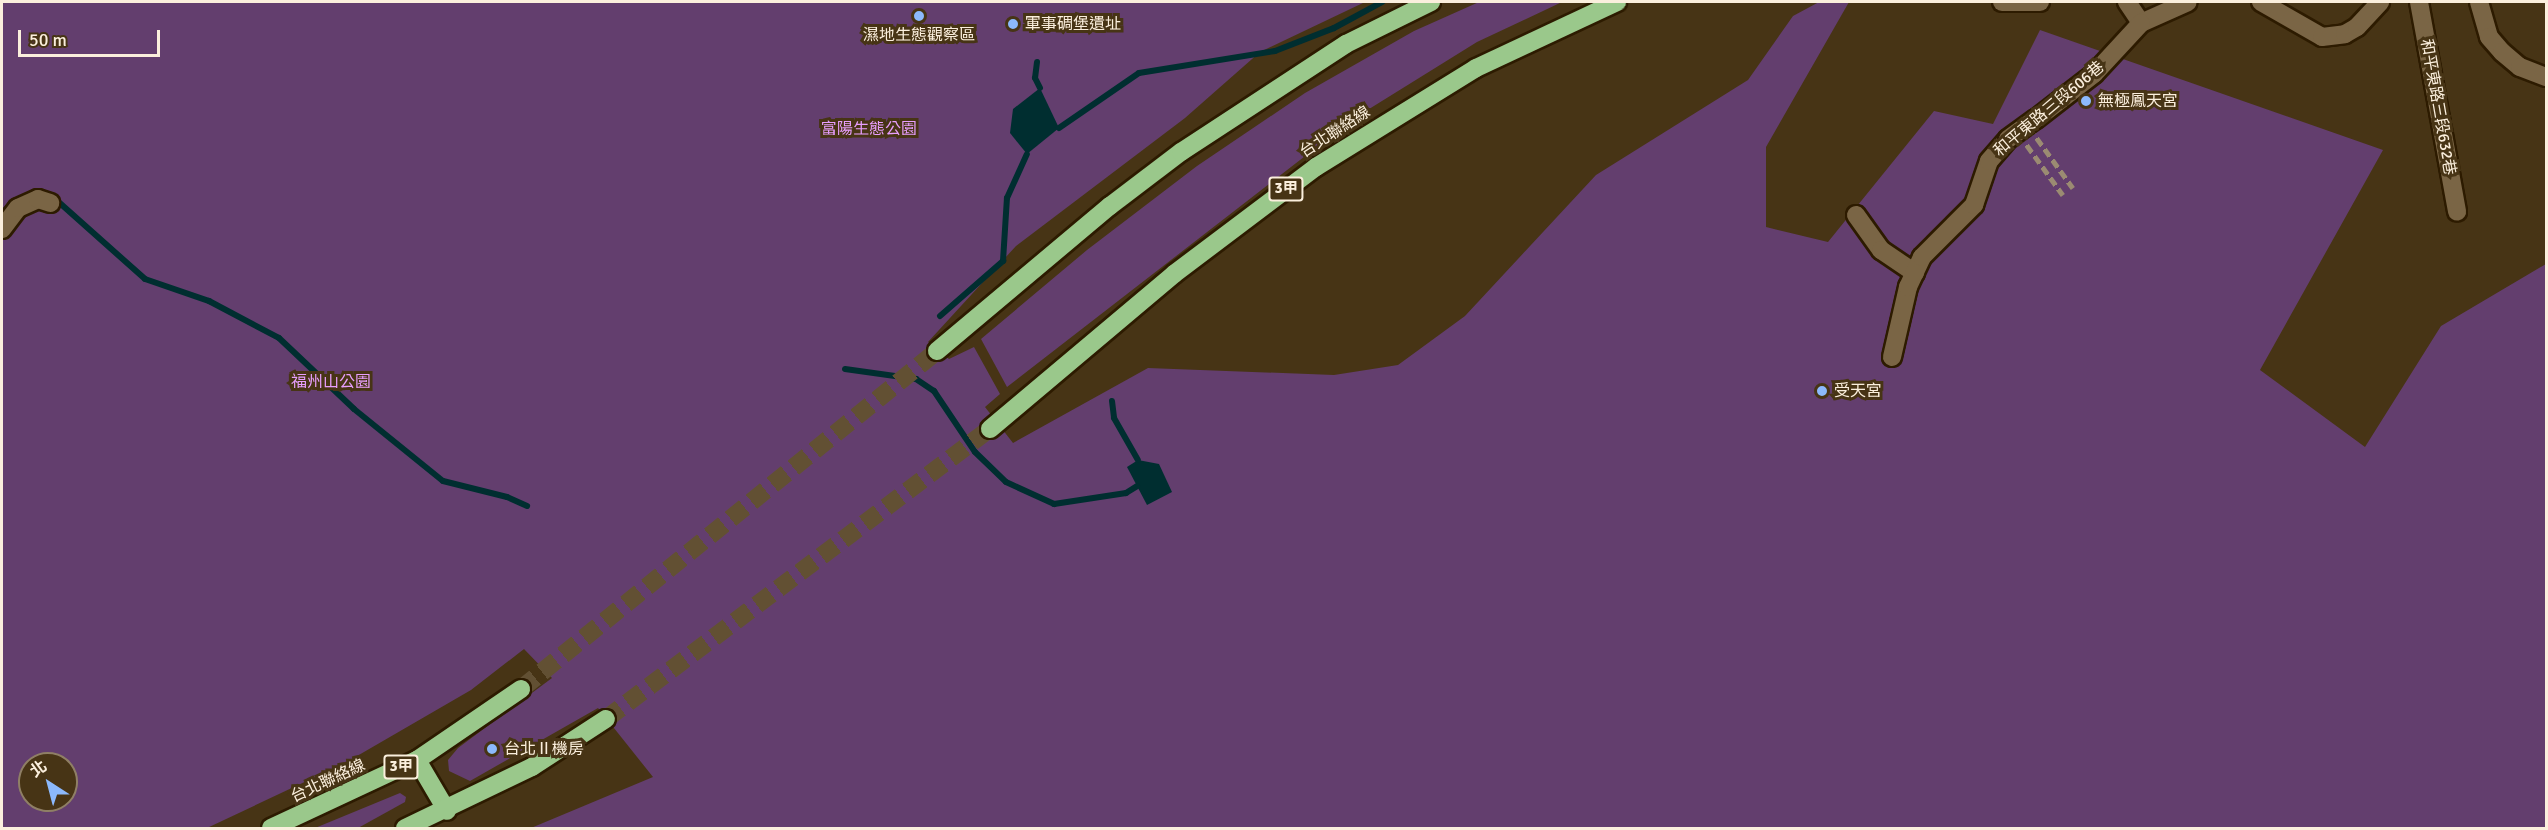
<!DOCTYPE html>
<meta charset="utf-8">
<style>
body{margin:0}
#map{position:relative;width:2548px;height:830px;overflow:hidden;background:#473415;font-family:Signika,"Noto Sans TC",sans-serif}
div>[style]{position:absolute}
.green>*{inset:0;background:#633e6e}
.water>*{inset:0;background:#002e30}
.stream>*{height:6px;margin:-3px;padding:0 3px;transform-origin:3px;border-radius:3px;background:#002e30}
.highway-tunnel>*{height:18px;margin-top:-9px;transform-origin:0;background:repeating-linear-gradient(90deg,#625033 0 18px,transparent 0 27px)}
.roads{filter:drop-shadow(2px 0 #2d1b00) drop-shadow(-2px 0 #2d1b00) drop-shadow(0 2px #2d1b00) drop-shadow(0 -2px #2d1b00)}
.minor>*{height:18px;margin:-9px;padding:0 9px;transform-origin:9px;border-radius:9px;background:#7a6545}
.highway>*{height:18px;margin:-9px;padding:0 9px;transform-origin:9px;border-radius:9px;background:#9ac88b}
.rail>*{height:4.5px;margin-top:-2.25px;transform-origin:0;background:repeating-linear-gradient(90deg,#9b8b72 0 9px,transparent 0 13.5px)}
.bridges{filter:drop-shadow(2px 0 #2d1b00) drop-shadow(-2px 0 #2d1b00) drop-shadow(0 2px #2d1b00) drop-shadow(0 -2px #2d1b00)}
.minor-bridge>*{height:18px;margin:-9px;padding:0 9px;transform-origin:9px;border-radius:9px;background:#7a6545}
.dots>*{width:16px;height:16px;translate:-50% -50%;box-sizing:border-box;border:3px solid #473415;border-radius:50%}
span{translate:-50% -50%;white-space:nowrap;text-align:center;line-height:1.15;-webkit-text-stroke:6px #473415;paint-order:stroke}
.shield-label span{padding:2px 4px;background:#473415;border:2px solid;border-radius:4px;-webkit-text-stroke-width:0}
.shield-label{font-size:15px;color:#fbefdd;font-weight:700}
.poi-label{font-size:16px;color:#fbefdd}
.left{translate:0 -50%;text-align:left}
.street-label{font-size:16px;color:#fbefdd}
.park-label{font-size:16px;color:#e79efd}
.frame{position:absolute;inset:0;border:3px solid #fbefdd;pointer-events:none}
.north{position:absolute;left:18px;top:752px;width:60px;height:60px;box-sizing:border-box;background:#473415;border:2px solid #8f7f65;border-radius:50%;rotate:324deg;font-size:16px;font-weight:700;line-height:24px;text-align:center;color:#fbefdd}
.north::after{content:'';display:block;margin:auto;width:21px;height:27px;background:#8cb9fc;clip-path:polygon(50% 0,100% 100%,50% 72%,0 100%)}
.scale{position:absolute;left:18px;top:30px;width:142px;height:27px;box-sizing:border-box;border:3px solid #fbefdd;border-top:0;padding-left:8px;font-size:18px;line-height:21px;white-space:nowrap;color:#fbefdd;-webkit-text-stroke:4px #473415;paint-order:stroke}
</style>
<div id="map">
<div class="green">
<i style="clip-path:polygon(evenodd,2px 2px,1365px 2px,1260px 52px,1185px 118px,1016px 246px,928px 342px,949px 359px,974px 347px,1000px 394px,985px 407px,1013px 443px,1148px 368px,1334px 375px,1398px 365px,1465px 316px,1596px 175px,1748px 80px,1793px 16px,1819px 2px,1849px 2px,1766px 147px,1766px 227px,1828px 242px,1934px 111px,1993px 124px,2040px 30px,2383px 150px,2260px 370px,2365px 447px,2441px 326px,2546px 264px,2546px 828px,531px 828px,653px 777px,598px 708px,470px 781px,449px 771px,448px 760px,458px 748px,552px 678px,524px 649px,471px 690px,345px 763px,207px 828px,2px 828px,2px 2px,30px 764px,66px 764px,66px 800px,30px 800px,30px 764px)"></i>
<i style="clip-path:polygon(1479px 2px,1562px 2px,1477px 42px,1353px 119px,1007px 387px,981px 339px,1087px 250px,1197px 166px,1305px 93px,1414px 31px)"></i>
<i style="clip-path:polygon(400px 793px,406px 797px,405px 802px,358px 828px,315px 828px)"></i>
</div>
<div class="water">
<i style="clip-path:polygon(1040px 88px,1059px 128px,1027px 154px,1010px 133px,1013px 109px)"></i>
<i style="clip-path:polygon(1138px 460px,1159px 464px,1172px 492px,1147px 505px,1127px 467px)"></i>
</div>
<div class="stream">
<i style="left:1037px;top:62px;width:16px;rotate:97deg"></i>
<i style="left:1035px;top:78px;width:11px;rotate:63deg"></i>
<i style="left:1059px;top:128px;width:97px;rotate:-34.5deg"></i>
<i style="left:1139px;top:73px;width:138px;rotate:-9.2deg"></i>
<i style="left:1275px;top:51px;width:63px;rotate:-21.3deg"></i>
<i style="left:1334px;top:28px;width:55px;rotate:-28.4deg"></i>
<i style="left:53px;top:197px;width:123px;rotate:41.7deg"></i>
<i style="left:145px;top:279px;width:68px;rotate:19deg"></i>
<i style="left:209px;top:301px;width:79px;rotate:27.9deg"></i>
<i style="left:279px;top:338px;width:103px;rotate:43.4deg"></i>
<i style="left:354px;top:409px;width:114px;rotate:39deg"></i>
<i style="left:443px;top:481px;width:66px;rotate:14deg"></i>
<i style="left:507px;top:497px;width:22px;rotate:24deg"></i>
<i style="left:2px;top:213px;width:18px;rotate:-41deg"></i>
<i style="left:940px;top:316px;width:84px;rotate:-41.1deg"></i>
<i style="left:1003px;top:261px;width:63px;rotate:-86.4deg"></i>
<i style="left:1007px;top:198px;width:48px;rotate:-65.6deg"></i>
<i style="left:845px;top:369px;width:72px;rotate:8deg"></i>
<i style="left:916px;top:379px;width:22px;rotate:34deg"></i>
<i style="left:934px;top:391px;width:73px;rotate:56.1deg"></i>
<i style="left:975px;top:452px;width:43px;rotate:44.1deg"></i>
<i style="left:1006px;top:482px;width:53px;rotate:24.6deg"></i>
<i style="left:1054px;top:504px;width:73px;rotate:-8.7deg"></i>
<i style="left:1126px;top:493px;width:13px;rotate:-32deg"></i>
<i style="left:1112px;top:401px;width:17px;rotate:83deg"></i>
<i style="left:1114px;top:418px;width:48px;rotate:60.3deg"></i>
</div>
<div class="highway-tunnel">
<i style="left:521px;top:689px;width:536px;rotate:-39.09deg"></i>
<i style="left:606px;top:719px;width:481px;rotate:-37.1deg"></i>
</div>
<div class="roads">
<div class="minor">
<i style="left:2002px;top:2px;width:38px"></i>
<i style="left:2127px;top:2px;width:25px;rotate:56deg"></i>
<i style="left:2141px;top:23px;width:51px;rotate:-24.1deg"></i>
<i style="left:2261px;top:2px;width:70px;rotate:29.8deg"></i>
<i style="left:2322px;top:37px;width:23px;rotate:-7deg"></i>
<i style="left:2345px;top:34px;width:14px;rotate:-30deg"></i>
<i style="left:2357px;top:27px;width:34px;rotate:-47deg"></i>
<i style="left:2419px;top:2px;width:213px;rotate:79.7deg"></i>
<i style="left:2479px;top:2px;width:36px;rotate:74deg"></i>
<i style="left:2489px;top:37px;width:20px;rotate:49deg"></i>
<i style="left:2502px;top:52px;width:23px;rotate:40deg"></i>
<i style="left:2520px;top:67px;width:28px;rotate:21deg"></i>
<i style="left:2036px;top:119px;width:73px;rotate:-37.8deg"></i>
<i style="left:2094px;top:74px;width:69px;rotate:-47.3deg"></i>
<i style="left:1856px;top:215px;width:43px;rotate:54.5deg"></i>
<i style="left:1881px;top:250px;width:41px;rotate:34.1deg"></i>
<i style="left:2px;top:229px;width:26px;rotate:-53deg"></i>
<i style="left:18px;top:208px;width:22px;rotate:-24deg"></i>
<i style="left:38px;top:199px;width:13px;rotate:18deg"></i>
<i style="left:1892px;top:357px;width:72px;rotate:-77.1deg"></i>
<i style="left:1908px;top:287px;width:33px;rotate:-65deg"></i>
<i style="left:1922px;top:257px;width:74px;rotate:-45deg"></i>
<i style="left:1974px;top:205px;width:46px;rotate:-71.2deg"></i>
<i style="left:1989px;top:161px;width:29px;rotate:-49deg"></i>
</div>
<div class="highway">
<i style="left:937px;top:351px;width:226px;rotate:-40deg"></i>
<i style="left:1110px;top:206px;width:89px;rotate:-37.3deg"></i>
<i style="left:1181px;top:152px;width:197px;rotate:-33.2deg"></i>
<i style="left:1346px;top:44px;width:95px;rotate:-26.3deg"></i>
<i style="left:990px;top:429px;width:241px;rotate:-40.1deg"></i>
<i style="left:1174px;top:274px;width:178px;rotate:-37deg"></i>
<i style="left:1316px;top:167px;width:188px;rotate:-31.7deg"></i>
<i style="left:1476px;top:68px;width:156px;rotate:-25.1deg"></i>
<i style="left:417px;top:760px;width:59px;rotate:59.5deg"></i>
<i style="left:271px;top:828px;width:161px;rotate:-25deg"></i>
<i style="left:417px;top:760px;width:126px;rotate:-34.3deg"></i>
<i style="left:405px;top:828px;width:141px;rotate:-25.7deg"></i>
<i style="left:532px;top:767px;width:88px;rotate:-33deg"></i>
</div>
</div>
<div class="rail">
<i style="left:2021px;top:116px;width:89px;rotate:54.2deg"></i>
<i style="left:2011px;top:123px;width:89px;rotate:54.2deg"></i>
</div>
<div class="bridges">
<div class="minor-bridge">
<i style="left:2008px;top:139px;width:34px;rotate:-36deg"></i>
</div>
</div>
<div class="dots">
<i style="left:919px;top:16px;background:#8cb9fc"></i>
<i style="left:1013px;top:24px;background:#8cb9fc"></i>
<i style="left:2086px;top:101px;background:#8cb9fc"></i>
<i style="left:1822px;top:391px;background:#8cb9fc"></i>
<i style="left:492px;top:749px;background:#8cb9fc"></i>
</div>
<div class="shield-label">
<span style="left:1286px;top:189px">3甲</span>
<span style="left:401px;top:767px">3甲</span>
</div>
<div class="poi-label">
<span class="left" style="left:1025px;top:24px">軍事碉堡遺址</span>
<span style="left:919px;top:35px">濕地生態觀察區</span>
<span class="left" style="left:2098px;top:101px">無極鳳天宮</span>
<span class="left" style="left:1834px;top:391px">受天宮</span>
<span class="left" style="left:504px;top:749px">台北Ⅱ機房</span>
</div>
<div class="street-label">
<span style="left:2438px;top:107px;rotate:80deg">和平東路三段632巷</span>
<span style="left:2049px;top:109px;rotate:-40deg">和平東路三段606巷</span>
<span style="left:1335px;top:132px;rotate:-33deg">台北聯絡線</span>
<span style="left:328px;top:781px;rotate:-25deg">台北聯絡線</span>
</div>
<div class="park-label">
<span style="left:869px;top:129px">富陽生態公園</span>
<span style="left:331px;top:382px">福州山公園</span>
</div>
<div class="frame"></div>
<div class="north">北</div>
<div class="scale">50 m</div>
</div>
